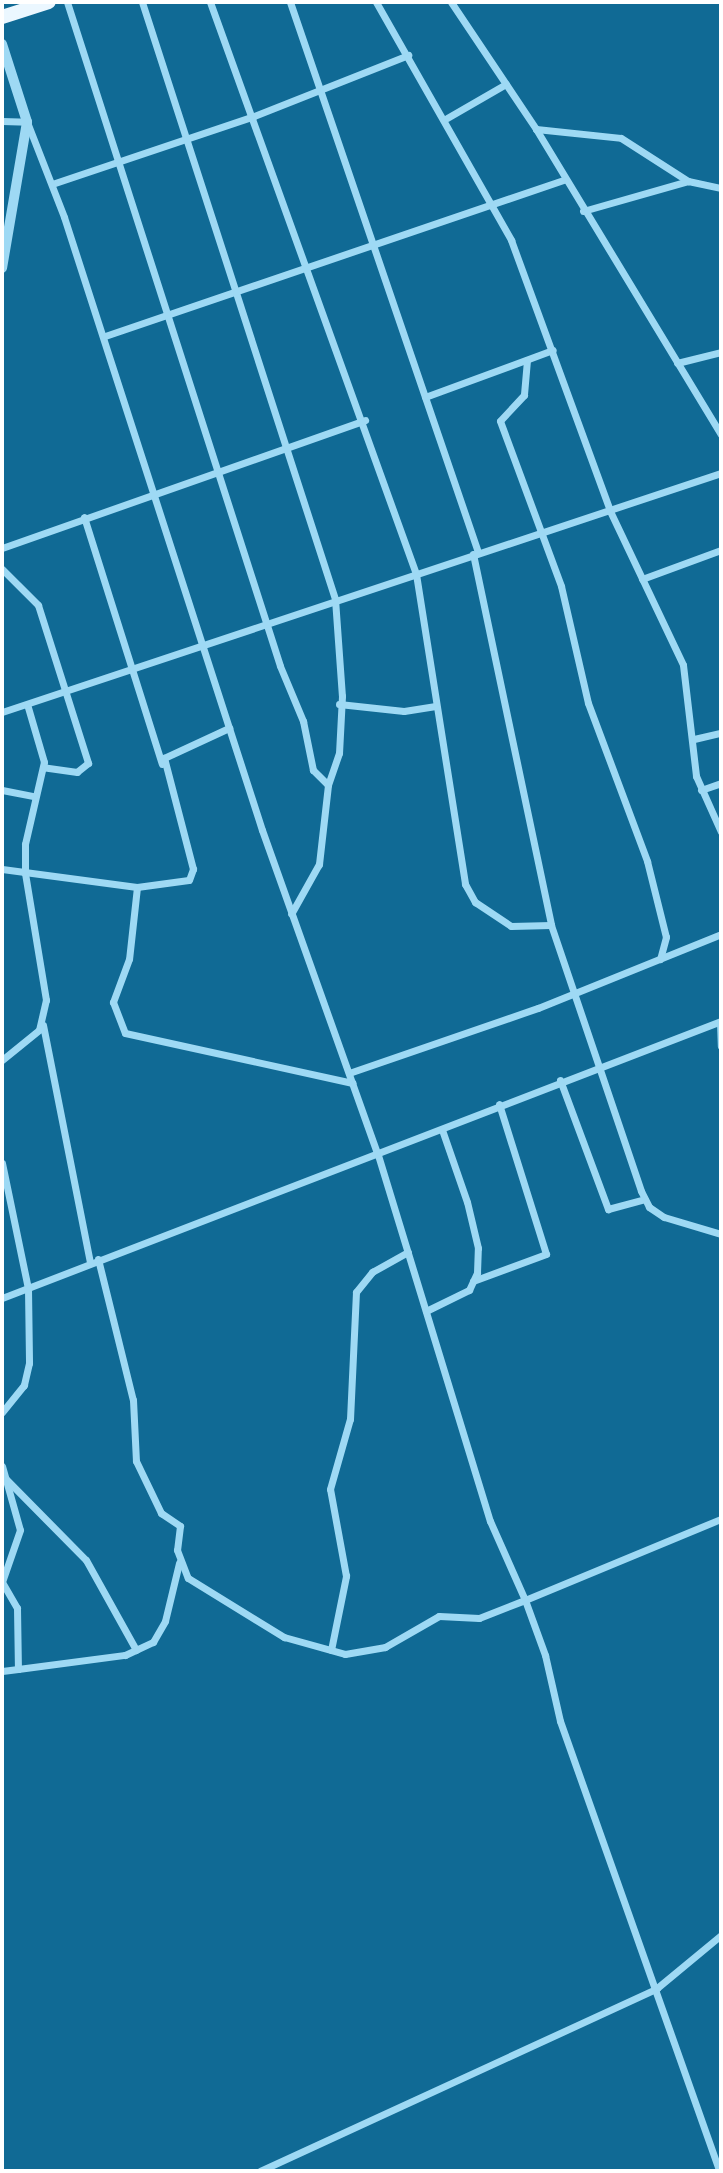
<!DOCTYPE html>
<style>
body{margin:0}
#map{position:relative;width:723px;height:2173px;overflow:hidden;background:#106a95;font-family:Inter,sans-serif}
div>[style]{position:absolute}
.minor>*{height:7px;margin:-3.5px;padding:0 3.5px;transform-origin:3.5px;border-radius:3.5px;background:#9ed9f4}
.tertiary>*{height:10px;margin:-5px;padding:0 5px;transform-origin:5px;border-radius:5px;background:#9ed9f4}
.primary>*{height:14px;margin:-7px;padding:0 7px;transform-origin:7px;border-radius:7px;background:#ebf7ff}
span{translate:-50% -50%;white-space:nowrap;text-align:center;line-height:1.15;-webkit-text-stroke:7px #106a95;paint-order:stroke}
.frame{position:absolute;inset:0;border:4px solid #fff;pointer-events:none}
</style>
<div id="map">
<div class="minor">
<i style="left:67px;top:2px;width:697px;rotate:72.21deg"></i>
<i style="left:280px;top:666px;width:60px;rotate:67.3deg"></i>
<i style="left:303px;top:721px;width:50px;rotate:78.5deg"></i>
<i style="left:313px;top:770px;width:21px;rotate:45deg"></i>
<i style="left:142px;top:2px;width:627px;rotate:72.08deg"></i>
<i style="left:335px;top:599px;width:97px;rotate:85.9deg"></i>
<i style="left:342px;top:696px;width:57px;rotate:93deg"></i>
<i style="left:339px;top:753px;width:34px;rotate:109deg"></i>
<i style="left:328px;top:785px;width:80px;rotate:96.5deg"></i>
<i style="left:319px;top:864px;width:57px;rotate:119.2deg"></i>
<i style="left:210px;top:2px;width:608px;rotate:70.19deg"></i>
<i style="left:416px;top:574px;width:314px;rotate:81deg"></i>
<i style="left:465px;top:884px;width:21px;rotate:61deg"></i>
<i style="left:475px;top:902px;width:43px;rotate:33.7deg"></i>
<i style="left:511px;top:926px;width:40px;rotate:-1.4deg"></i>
<i style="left:290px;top:2px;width:581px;rotate:71.13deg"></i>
<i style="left:376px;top:2px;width:274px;rotate:60.4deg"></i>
<i style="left:511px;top:240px;width:289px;rotate:69.9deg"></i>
<i style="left:610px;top:511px;width:170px;rotate:64.6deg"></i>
<i style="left:683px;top:665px;width:112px;rotate:83.3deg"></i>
<i style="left:696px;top:776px;width:61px;rotate:65.9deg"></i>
<i style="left:451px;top:2px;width:153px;rotate:56.2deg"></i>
<i style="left:536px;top:129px;width:357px;rotate:58.8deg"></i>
<i style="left:447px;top:118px;width:68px;rotate:-30deg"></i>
<i style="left:2px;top:121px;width:25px;rotate:2deg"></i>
<i style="left:27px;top:122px;width:102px;rotate:68.7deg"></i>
<i style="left:64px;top:217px;width:644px;rotate:72.1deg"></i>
<i style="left:262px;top:830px;width:345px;rotate:70.4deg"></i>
<i style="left:378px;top:1155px;width:383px;rotate:73deg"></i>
<i style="left:490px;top:1521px;width:86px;rotate:66.1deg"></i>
<i style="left:525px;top:1600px;width:212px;rotate:-22.5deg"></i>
<i style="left:536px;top:129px;width:85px;rotate:6deg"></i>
<i style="left:621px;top:138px;width:80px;rotate:32.7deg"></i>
<i style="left:688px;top:181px;width:34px;rotate:12deg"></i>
<i style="left:52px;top:184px;width:213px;rotate:-18.6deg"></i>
<i style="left:254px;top:116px;width:166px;rotate:-21.6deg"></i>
<i style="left:583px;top:211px;width:109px;rotate:-15.9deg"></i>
<i style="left:105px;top:336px;width:485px;rotate:-18.8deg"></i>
<i style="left:527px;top:360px;width:35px;rotate:95deg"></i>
<i style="left:524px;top:395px;width:35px;rotate:133deg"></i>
<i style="left:500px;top:421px;width:176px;rotate:69.7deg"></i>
<i style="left:561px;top:586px;width:120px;rotate:77deg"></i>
<i style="left:588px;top:703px;width:169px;rotate:69.5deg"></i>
<i style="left:647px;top:861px;width:78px;rotate:76deg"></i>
<i style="left:666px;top:937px;width:23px;rotate:105deg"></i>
<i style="left:677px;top:363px;width:45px;rotate:-14deg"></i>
<i style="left:425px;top:397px;width:136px;rotate:-20.2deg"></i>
<i style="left:84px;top:517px;width:259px;rotate:72.5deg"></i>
<i style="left:2px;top:548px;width:385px;rotate:-19.4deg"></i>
<i style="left:473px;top:554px;width:379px;rotate:78.1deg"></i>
<i style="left:551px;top:925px;width:281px;rotate:71.3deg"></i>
<i style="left:641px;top:1191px;width:18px;rotate:63deg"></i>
<i style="left:649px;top:1207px;width:18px;rotate:34deg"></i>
<i style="left:664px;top:1217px;width:59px;rotate:16.6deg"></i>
<i style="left:2px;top:569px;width:51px;rotate:45deg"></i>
<i style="left:38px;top:605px;width:166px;rotate:72.4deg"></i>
<i style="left:88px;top:763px;width:14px;rotate:141deg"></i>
<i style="left:77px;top:772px;width:34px;rotate:-172deg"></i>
<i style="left:642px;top:579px;width:84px;rotate:-20.2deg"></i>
<i style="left:339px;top:704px;width:65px;rotate:6.1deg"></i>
<i style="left:404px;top:711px;width:32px;rotate:-9deg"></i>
<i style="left:2px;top:712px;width:758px;rotate:-18.39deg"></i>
<i style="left:694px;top:739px;width:28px;rotate:-13deg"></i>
<i style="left:2px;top:790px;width:32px;rotate:11deg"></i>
<i style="left:701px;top:790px;width:21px;rotate:-19deg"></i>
<i style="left:2px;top:869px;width:136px;rotate:7.6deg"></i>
<i style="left:137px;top:887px;width:52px;rotate:-7.7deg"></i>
<i style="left:189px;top:880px;width:12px;rotate:-70deg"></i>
<i style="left:193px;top:869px;width:115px;rotate:-104.6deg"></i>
<i style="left:164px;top:758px;width:72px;rotate:-24.8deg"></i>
<i style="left:137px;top:887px;width:72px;rotate:96.3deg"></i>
<i style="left:129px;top:959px;width:46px;rotate:110.4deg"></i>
<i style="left:113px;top:1002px;width:33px;rotate:69deg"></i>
<i style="left:125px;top:1033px;width:233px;rotate:12.4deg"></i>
<i style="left:720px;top:1022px;width:24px;rotate:88deg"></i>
<i style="left:43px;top:1025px;width:243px;rotate:78.8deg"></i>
<i style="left:2px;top:1060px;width:48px;rotate:-39deg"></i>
<i style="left:39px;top:1030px;width:31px;rotate:-77deg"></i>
<i style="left:46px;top:1000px;width:129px;rotate:-99.4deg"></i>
<i style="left:25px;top:873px;width:29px;rotate:-90deg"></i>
<i style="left:25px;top:844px;width:84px;rotate:-77deg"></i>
<i style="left:44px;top:762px;width:60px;rotate:-106.3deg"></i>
<i style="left:349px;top:1073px;width:200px;rotate:-19deg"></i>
<i style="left:538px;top:1008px;width:197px;rotate:-22deg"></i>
<i style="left:560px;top:1080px;width:138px;rotate:69.6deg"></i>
<i style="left:608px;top:1209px;width:38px;rotate:-15deg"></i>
<i style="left:2px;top:1163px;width:129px;rotate:78.3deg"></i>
<i style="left:28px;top:1289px;width:74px;rotate:89.2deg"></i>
<i style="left:29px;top:1363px;width:23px;rotate:103deg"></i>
<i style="left:24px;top:1385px;width:35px;rotate:129deg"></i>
<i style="left:98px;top:1259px;width:145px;rotate:76.1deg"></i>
<i style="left:133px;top:1400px;width:61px;rotate:87.2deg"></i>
<i style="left:136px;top:1461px;width:58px;rotate:64.3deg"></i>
<i style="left:161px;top:1513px;width:23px;rotate:34deg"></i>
<i style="left:180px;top:1526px;width:24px;rotate:97deg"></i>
<i style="left:177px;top:1550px;width:30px;rotate:69deg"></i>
<i style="left:188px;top:1578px;width:113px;rotate:31.6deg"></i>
<i style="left:284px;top:1637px;width:63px;rotate:15.6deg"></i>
<i style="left:345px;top:1654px;width:41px;rotate:-9.9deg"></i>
<i style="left:385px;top:1647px;width:62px;rotate:-29.9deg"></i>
<i style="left:439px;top:1616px;width:40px;rotate:2.9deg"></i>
<i style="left:479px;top:1618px;width:49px;rotate:-21.4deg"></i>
<i style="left:525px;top:1600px;width:59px;rotate:70deg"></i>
<i style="left:545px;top:1655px;width:68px;rotate:77.2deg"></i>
<i style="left:560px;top:1721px;width:477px;rotate:70.5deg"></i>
<i style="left:473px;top:1281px;width:78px;rotate:-20.3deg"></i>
<i style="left:546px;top:1254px;width:157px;rotate:-107.4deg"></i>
<i style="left:2px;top:1298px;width:771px;rotate:-21.07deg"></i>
<i style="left:426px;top:1311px;width:48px;rotate:-26deg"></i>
<i style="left:469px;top:1290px;width:19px;rotate:-65deg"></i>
<i style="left:477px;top:1273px;width:25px;rotate:-88deg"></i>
<i style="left:478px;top:1248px;width:47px;rotate:-103.4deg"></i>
<i style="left:467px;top:1202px;width:76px;rotate:-109.1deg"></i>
<i style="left:2px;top:1466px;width:66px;rotate:74.3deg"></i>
<i style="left:20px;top:1530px;width:55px;rotate:109.1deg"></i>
<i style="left:2px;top:1582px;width:30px;rotate:60deg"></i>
<i style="left:17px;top:1608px;width:61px;rotate:89.1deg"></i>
<i style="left:18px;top:1669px;width:16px;rotate:173deg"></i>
<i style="left:5px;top:1478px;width:115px;rotate:45.4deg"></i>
<i style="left:86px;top:1560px;width:103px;rotate:60.9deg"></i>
<i style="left:331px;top:1650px;width:76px;rotate:-78.5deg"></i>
<i style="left:346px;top:1576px;width:88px;rotate:-100.4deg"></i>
<i style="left:330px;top:1489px;width:73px;rotate:-74.1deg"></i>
<i style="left:350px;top:1419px;width:127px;rotate:-87.3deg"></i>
<i style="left:356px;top:1292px;width:26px;rotate:-51deg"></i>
<i style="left:372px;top:1272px;width:41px;rotate:-29.1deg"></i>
<i style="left:18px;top:1669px;width:108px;rotate:-7.5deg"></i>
<i style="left:125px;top:1655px;width:31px;rotate:-25deg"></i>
<i style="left:153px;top:1642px;width:24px;rotate:-60deg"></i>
<i style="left:165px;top:1621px;width:60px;rotate:-76.4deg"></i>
<i style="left:260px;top:2171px;width:437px;rotate:-24.7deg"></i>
<i style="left:657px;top:1988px;width:83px;rotate:-39.6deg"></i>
</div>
<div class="tertiary">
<i style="left:2px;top:44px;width:82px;rotate:72.2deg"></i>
<i style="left:27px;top:122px;width:148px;rotate:99.7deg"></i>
</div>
<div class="primary">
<i style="left:2px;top:17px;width:49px;rotate:-17.7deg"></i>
</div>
<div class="frame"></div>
</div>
